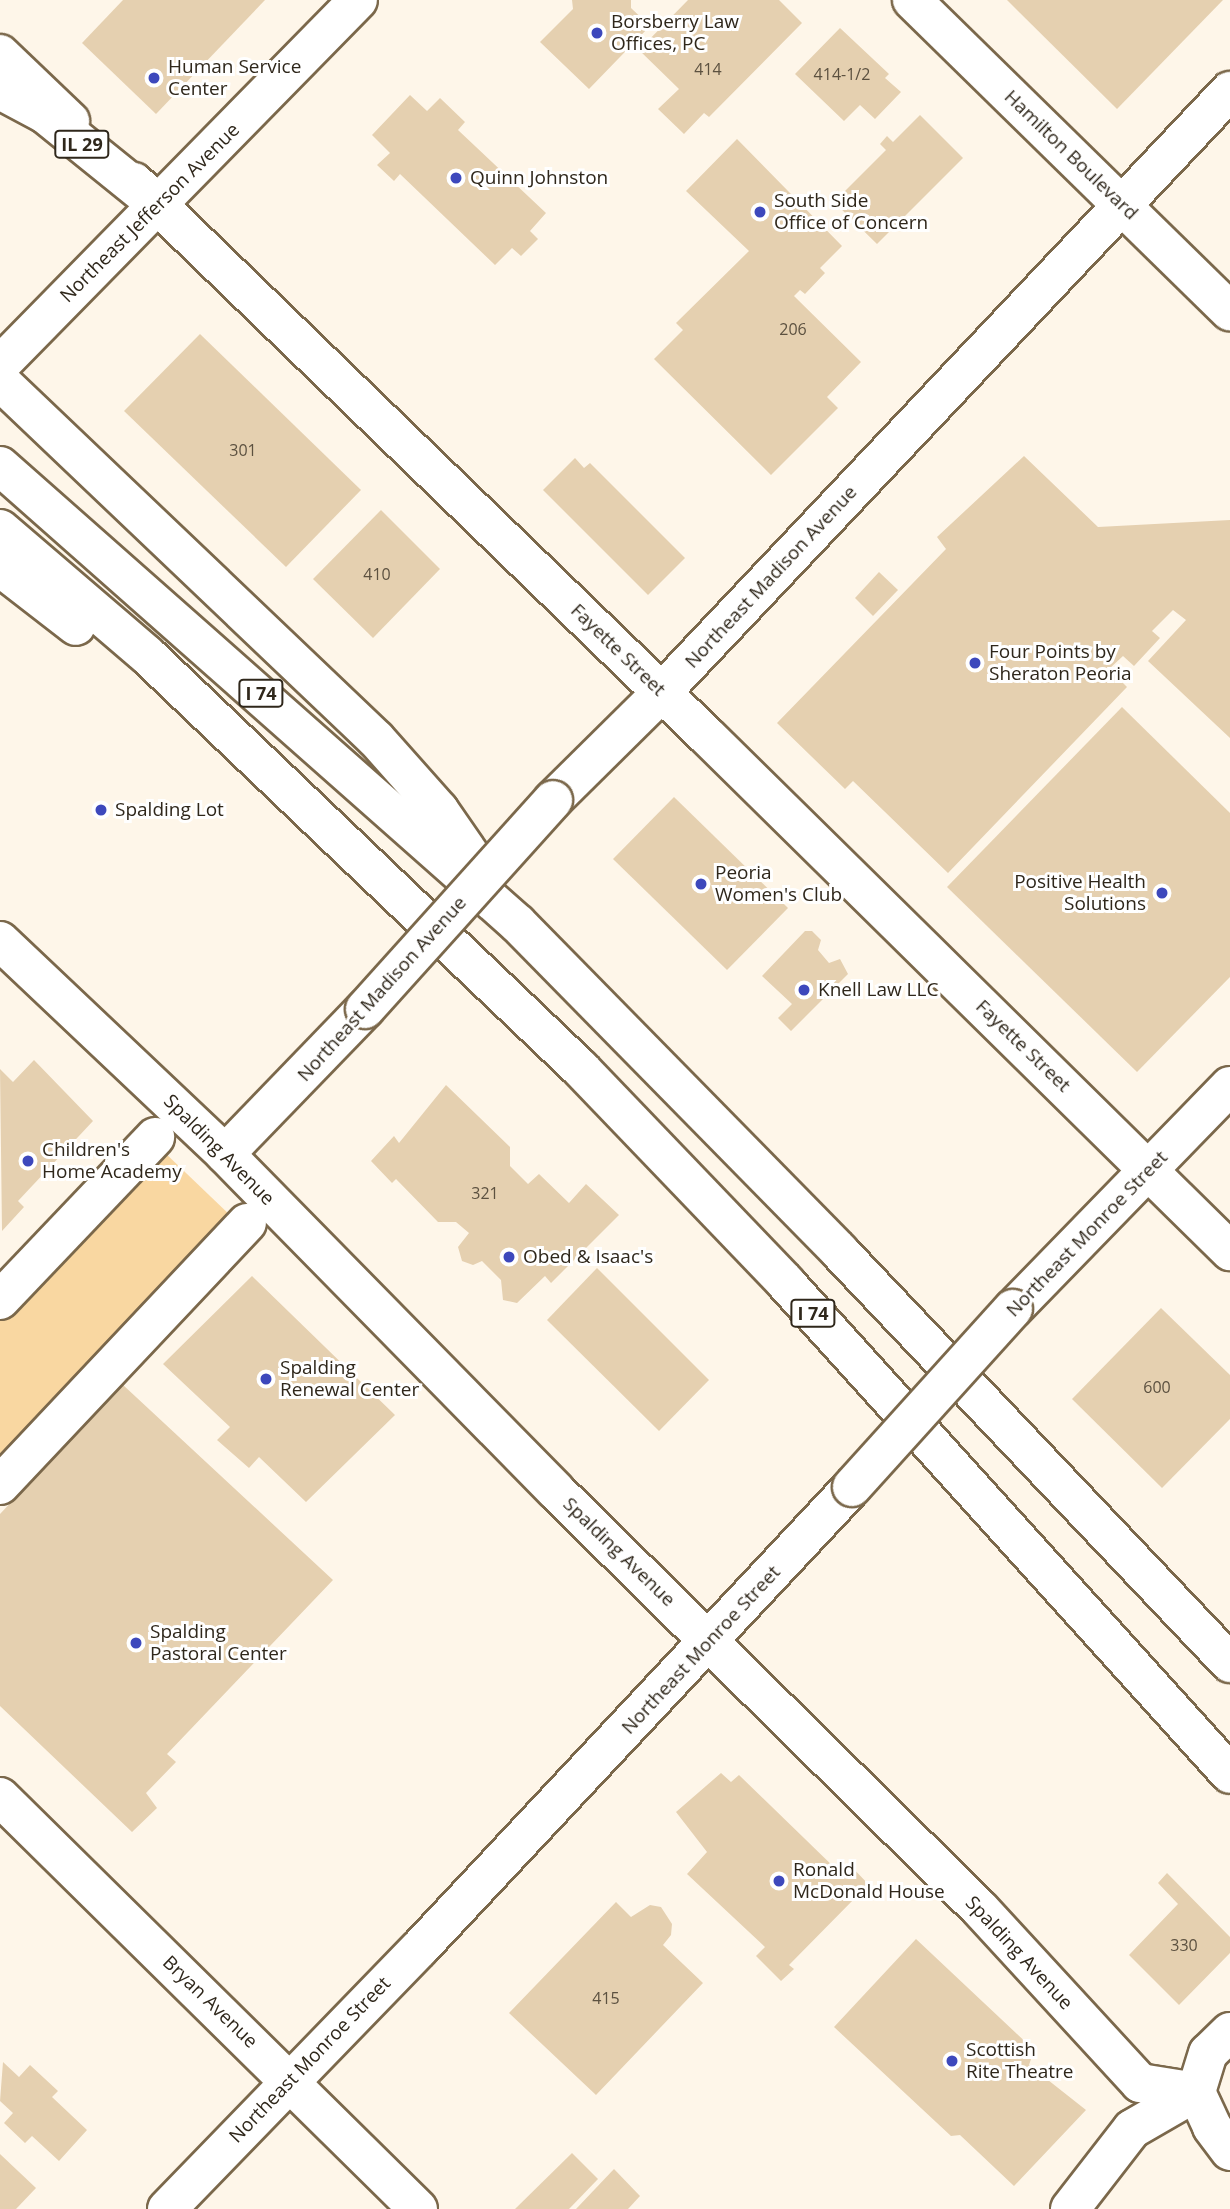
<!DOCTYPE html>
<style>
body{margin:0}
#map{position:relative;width:1230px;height:2209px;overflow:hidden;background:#fef6e9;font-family:"Open Sans",sans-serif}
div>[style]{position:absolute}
.green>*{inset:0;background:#f9d7a1}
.building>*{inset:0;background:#e5d0b0}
.roads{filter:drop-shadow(2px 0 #7b684b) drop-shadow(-2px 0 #7b684b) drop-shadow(0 2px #7b684b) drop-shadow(0 -2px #7b684b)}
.minor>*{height:38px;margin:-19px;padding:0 19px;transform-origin:19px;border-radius:19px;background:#fff}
.major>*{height:38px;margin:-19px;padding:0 19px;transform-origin:19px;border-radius:19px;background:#fff}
.highway>*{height:38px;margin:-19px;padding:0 19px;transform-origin:19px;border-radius:19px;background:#fff}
.bridges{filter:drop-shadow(2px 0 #7b684b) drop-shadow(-2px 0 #7b684b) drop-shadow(0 2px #7b684b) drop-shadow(0 -2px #7b684b)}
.minor-bridge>*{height:38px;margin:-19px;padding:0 19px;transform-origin:19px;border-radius:19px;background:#fff}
.dots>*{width:19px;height:19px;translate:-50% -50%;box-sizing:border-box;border:4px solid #fff;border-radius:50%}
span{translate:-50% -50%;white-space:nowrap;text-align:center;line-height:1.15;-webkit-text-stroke:6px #fff;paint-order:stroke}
.number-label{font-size:16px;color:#5c5140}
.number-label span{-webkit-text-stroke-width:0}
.shield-label span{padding:2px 5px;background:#fff;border:2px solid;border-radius:5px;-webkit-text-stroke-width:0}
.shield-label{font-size:18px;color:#2f271b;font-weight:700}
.poi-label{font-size:19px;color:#2f271b}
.left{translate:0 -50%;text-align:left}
.right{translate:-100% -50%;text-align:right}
.street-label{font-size:19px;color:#2f271b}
</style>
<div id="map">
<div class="green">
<i style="clip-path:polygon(162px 1150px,233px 1218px,0 1463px,0 1321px)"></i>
</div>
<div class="building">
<i style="clip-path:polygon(123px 0,265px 0,156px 114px,82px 43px)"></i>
<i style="clip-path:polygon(572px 0,631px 0,631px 8px,650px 26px,589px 89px,540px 42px,573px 9px)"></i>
<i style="clip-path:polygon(688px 0,779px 0,802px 23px,709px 117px,704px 113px,684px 134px,658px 109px,679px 89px,639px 50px)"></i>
<i style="clip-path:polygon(1007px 0,1223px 0,1117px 109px)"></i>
<i style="clip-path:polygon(840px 28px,889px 74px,885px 78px,901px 92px,875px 119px,860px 105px,844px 121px,795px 74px)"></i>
<i style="clip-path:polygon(410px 95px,427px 111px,440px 98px,465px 122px,458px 130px,546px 213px,530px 231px,538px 239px,521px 256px,512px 248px,495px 265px,400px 174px,394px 181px,377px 165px,390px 153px,372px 135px)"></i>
<i style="clip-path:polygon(920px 115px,963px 158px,877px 244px,834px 202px,886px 150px,880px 144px,887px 136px,893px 142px)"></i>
<i style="clip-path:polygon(737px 139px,842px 246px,820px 268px,825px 273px,805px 294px,800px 290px,794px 296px,861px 362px,827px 397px,838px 408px,771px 475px,654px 359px,683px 330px,676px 323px,749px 251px,686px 191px)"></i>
<i style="clip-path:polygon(200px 334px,361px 490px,286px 567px,124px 411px)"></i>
<i style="clip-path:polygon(1024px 456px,1098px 527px,1230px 520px,1230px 738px,1148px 661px,1186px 620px,1173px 610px,1152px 631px,1160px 638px,1134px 666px,1123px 656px,1109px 669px,1127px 687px,948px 873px,853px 781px,845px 789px,777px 723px,946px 549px,937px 537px)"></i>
<i style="clip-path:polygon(575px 458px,584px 468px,590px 463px,685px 558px,648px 595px,543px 490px)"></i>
<i style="clip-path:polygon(381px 510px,440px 569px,373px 638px,313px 579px)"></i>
<i style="clip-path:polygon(879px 572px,898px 590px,873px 616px,855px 598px)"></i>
<i style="clip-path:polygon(1122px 707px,1230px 813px,1230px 977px,1137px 1072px,947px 887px)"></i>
<i style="clip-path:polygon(674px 797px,788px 908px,727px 970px,613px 859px)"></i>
<i style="clip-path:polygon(805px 931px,812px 931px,821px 940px,818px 950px,829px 963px,840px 959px,848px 974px,791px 1031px,778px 1018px,792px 1004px,762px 976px)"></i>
<i style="clip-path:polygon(34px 1060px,93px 1121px,18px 1201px,24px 1207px,2px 1231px,0 1069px,13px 1082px)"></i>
<i style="clip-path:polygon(446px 1085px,510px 1147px,510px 1166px,528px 1184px,539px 1174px,569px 1203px,586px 1184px,619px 1215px,551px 1283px,545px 1276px,517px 1303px,503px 1300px,501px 1280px,482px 1261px,473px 1265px,462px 1261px,458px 1247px,469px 1233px,456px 1222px,438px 1222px,396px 1179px,392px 1183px,371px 1161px,394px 1136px,399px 1143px)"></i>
<i style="clip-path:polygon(597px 1268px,709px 1380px,659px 1431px,547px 1320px)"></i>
<i style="clip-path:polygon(252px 1276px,395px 1415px,306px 1502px,259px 1457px,249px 1468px,217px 1440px,230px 1427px,163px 1364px)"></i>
<i style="clip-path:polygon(1161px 1308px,1230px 1375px,1230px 1419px,1162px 1488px,1072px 1399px)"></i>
<i style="clip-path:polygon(122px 1384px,333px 1580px,167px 1754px,176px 1762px,146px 1793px,157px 1808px,132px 1832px,0 1706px,0 1514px)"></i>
<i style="clip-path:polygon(721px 1773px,731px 1782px,739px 1775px,839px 1872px,848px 1863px,871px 1887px,861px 1899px,858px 1895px,789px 1965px,794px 1969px,781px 1981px,756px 1956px,765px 1947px,687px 1874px,707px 1852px,676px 1812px)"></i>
<i style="clip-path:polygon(1167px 1873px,1230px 1937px,1230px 1953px,1179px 2005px,1129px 1955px,1178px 1904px,1158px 1883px)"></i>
<i style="clip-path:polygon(616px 1902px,631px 1917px,650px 1905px,661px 1907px,672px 1924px,671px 1935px,663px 1945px,703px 1983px,596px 2095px,509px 2013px)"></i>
<i style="clip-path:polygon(916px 1939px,1034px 2050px,1029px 2065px,1086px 2110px,1014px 2186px,960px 2135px,951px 2136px,834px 2027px)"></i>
<i style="clip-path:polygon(3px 2062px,19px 2077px,30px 2065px,58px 2091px,52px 2097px,87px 2130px,59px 2161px,32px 2136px,25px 2143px,4px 2123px,13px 2113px,0 2101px)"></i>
<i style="clip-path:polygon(572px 2153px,598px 2179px,569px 2209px,515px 2209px)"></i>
<i style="clip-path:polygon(0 2154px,36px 2188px,16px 2209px,0 2209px)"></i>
<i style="clip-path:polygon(614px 2169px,640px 2196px,628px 2209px,576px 2209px)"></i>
</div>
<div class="roads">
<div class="minor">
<i style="left:912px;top:0;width:445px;rotate:44.4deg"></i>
<i style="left:0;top:54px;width:97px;rotate:43.7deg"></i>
<i style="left:134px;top:182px;width:798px;rotate:44.04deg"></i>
<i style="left:708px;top:737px;width:733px;rotate:44.56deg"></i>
<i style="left:553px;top:800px;width:153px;rotate:-44.7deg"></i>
<i style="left:662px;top:692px;width:827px;rotate:-46.62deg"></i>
<i style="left:0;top:941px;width:310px;rotate:43.4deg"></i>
<i style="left:225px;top:1154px;width:472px;rotate:45.5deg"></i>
<i style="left:556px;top:1491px;width:595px;rotate:44.59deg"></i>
<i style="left:980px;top:1909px;width:236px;rotate:47.4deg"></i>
<i style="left:1140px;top:2083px;width:57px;rotate:9.1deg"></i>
<i style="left:225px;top:1154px;width:202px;rotate:-46deg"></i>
<i style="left:0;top:1300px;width:225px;rotate:-46.4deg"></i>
<i style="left:1013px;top:1309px;width:311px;rotate:-45.8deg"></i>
<i style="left:0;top:1485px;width:360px;rotate:-46.7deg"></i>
<i style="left:0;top:1797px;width:587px;rotate:44.59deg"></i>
<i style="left:167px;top:2209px;width:363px;rotate:-45.9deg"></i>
<i style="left:420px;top:1948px;width:632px;rotate:-46.86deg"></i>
<i style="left:1070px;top:2209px;width:101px;rotate:-52.2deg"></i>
<i style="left:1132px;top:2129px;width:74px;rotate:-30deg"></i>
</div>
<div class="major">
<i style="left:0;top:365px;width:511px;rotate:-45.55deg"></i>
<i style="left:1230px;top:2032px;width:30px;rotate:136deg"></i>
<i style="left:1208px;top:2053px;width:41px;rotate:107.1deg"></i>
<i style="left:1196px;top:2092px;width:38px;rotate:65deg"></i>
<i style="left:1212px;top:2127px;width:30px;rotate:53deg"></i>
</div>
<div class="highway">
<i style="left:0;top:90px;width:51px;rotate:28.1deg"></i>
<i style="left:45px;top:114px;width:146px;rotate:38.9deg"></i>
<i style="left:0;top:381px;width:519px;rotate:43.6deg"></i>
<i style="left:376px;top:739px;width:95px;rotate:48.4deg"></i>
<i style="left:439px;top:810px;width:67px;rotate:55.4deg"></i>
<i style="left:0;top:466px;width:691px;rotate:41.48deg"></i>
<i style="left:518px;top:924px;width:458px;rotate:45.5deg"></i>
<i style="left:839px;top:1251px;width:568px;rotate:46.5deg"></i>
<i style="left:0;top:529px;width:194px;rotate:40.6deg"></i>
<i style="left:147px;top:655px;width:600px;rotate:43.65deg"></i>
<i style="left:581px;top:1069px;width:295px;rotate:46.2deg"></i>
<i style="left:785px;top:1282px;width:663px;rotate:47.87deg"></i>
<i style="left:0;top:567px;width:96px;rotate:37.8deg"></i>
</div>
</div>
<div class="bridges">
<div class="minor-bridge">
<i style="left:365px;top:1009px;width:281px;rotate:-48deg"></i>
<i style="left:852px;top:1487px;width:240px;rotate:-47.9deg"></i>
</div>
</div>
<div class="dots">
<i style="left:597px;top:33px;background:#3d48bc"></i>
<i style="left:154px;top:78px;background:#3d48bc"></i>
<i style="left:456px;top:178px;background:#3d48bc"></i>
<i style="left:760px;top:212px;background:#3d48bc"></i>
<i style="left:975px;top:663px;background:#3d48bc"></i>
<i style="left:101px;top:810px;background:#3d48bc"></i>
<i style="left:701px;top:884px;background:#3d48bc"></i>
<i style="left:1162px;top:893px;background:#3d48bc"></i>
<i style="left:804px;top:990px;background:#3d48bc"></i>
<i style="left:28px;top:1161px;background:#3d48bc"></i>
<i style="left:509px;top:1257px;background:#3d48bc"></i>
<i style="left:266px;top:1379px;background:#3d48bc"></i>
<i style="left:136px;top:1643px;background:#3d48bc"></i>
<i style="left:779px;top:1881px;background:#3d48bc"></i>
<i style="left:952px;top:2061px;background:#3d48bc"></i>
</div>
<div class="number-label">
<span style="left:708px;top:69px">414</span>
<span style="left:842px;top:74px">414-1/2</span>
<span style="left:793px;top:329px">206</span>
<span style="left:243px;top:450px">301</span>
<span style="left:377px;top:574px">410</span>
<span style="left:485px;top:1193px">321</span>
<span style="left:1157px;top:1387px">600</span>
<span style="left:1184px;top:1945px">330</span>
<span style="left:606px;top:1998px">415</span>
</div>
<div class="shield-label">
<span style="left:82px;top:144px">IL 29</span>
<span style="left:261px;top:693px">I 74</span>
<span style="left:813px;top:1313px">I 74</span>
</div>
<div class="poi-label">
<span class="left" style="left:611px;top:33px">Borsberry Law<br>Offices, PC</span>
<span class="left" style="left:168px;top:78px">Human Service<br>Center</span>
<span class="left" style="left:470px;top:178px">Quinn Johnston</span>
<span class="left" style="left:774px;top:212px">South Side<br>Office of Concern</span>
<span class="left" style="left:989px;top:663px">Four Points by<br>Sheraton Peoria</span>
<span class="left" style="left:115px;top:810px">Spalding Lot</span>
<span class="left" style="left:715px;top:884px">Peoria<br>Women's Club</span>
<span class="right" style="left:1146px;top:893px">Positive Health<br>Solutions</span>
<span class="left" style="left:818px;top:990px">Knell Law LLC</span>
<span class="left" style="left:42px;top:1161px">Children's<br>Home Academy</span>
<span class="left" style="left:523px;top:1257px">Obed &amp; Isaac's</span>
<span class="left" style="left:280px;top:1379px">Spalding<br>Renewal Center</span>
<span class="left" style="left:150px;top:1643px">Spalding<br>Pastoral Center</span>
<span class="left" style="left:793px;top:1881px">Ronald<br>McDonald House</span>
<span class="left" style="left:966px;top:2061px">Scottish<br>Rite Theatre</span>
</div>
<div class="street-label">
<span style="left:1071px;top:155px;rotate:44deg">Hamilton Boulevard</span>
<span style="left:150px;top:213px;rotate:-45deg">Northeast Jefferson Avenue</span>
<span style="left:771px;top:577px;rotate:-47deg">Northeast Madison Avenue</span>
<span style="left:618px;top:650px;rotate:44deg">Fayette Street</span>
<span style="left:382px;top:989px;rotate:-48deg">Northeast Madison Avenue</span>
<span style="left:1023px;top:1046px;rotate:44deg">Fayette Street</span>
<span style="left:219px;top:1150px;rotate:45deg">Spalding Avenue</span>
<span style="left:1087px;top:1234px;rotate:-46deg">Northeast Monroe Street</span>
<span style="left:619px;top:1552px;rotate:44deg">Spalding Avenue</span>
<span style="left:701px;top:1650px;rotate:-47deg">Northeast Monroe Street</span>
<span style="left:1019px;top:1953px;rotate:47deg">Spalding Avenue</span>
<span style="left:210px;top:2002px;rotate:44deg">Bryan Avenue</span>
<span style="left:310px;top:2060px;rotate:-46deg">Northeast Monroe Street</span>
</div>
</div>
